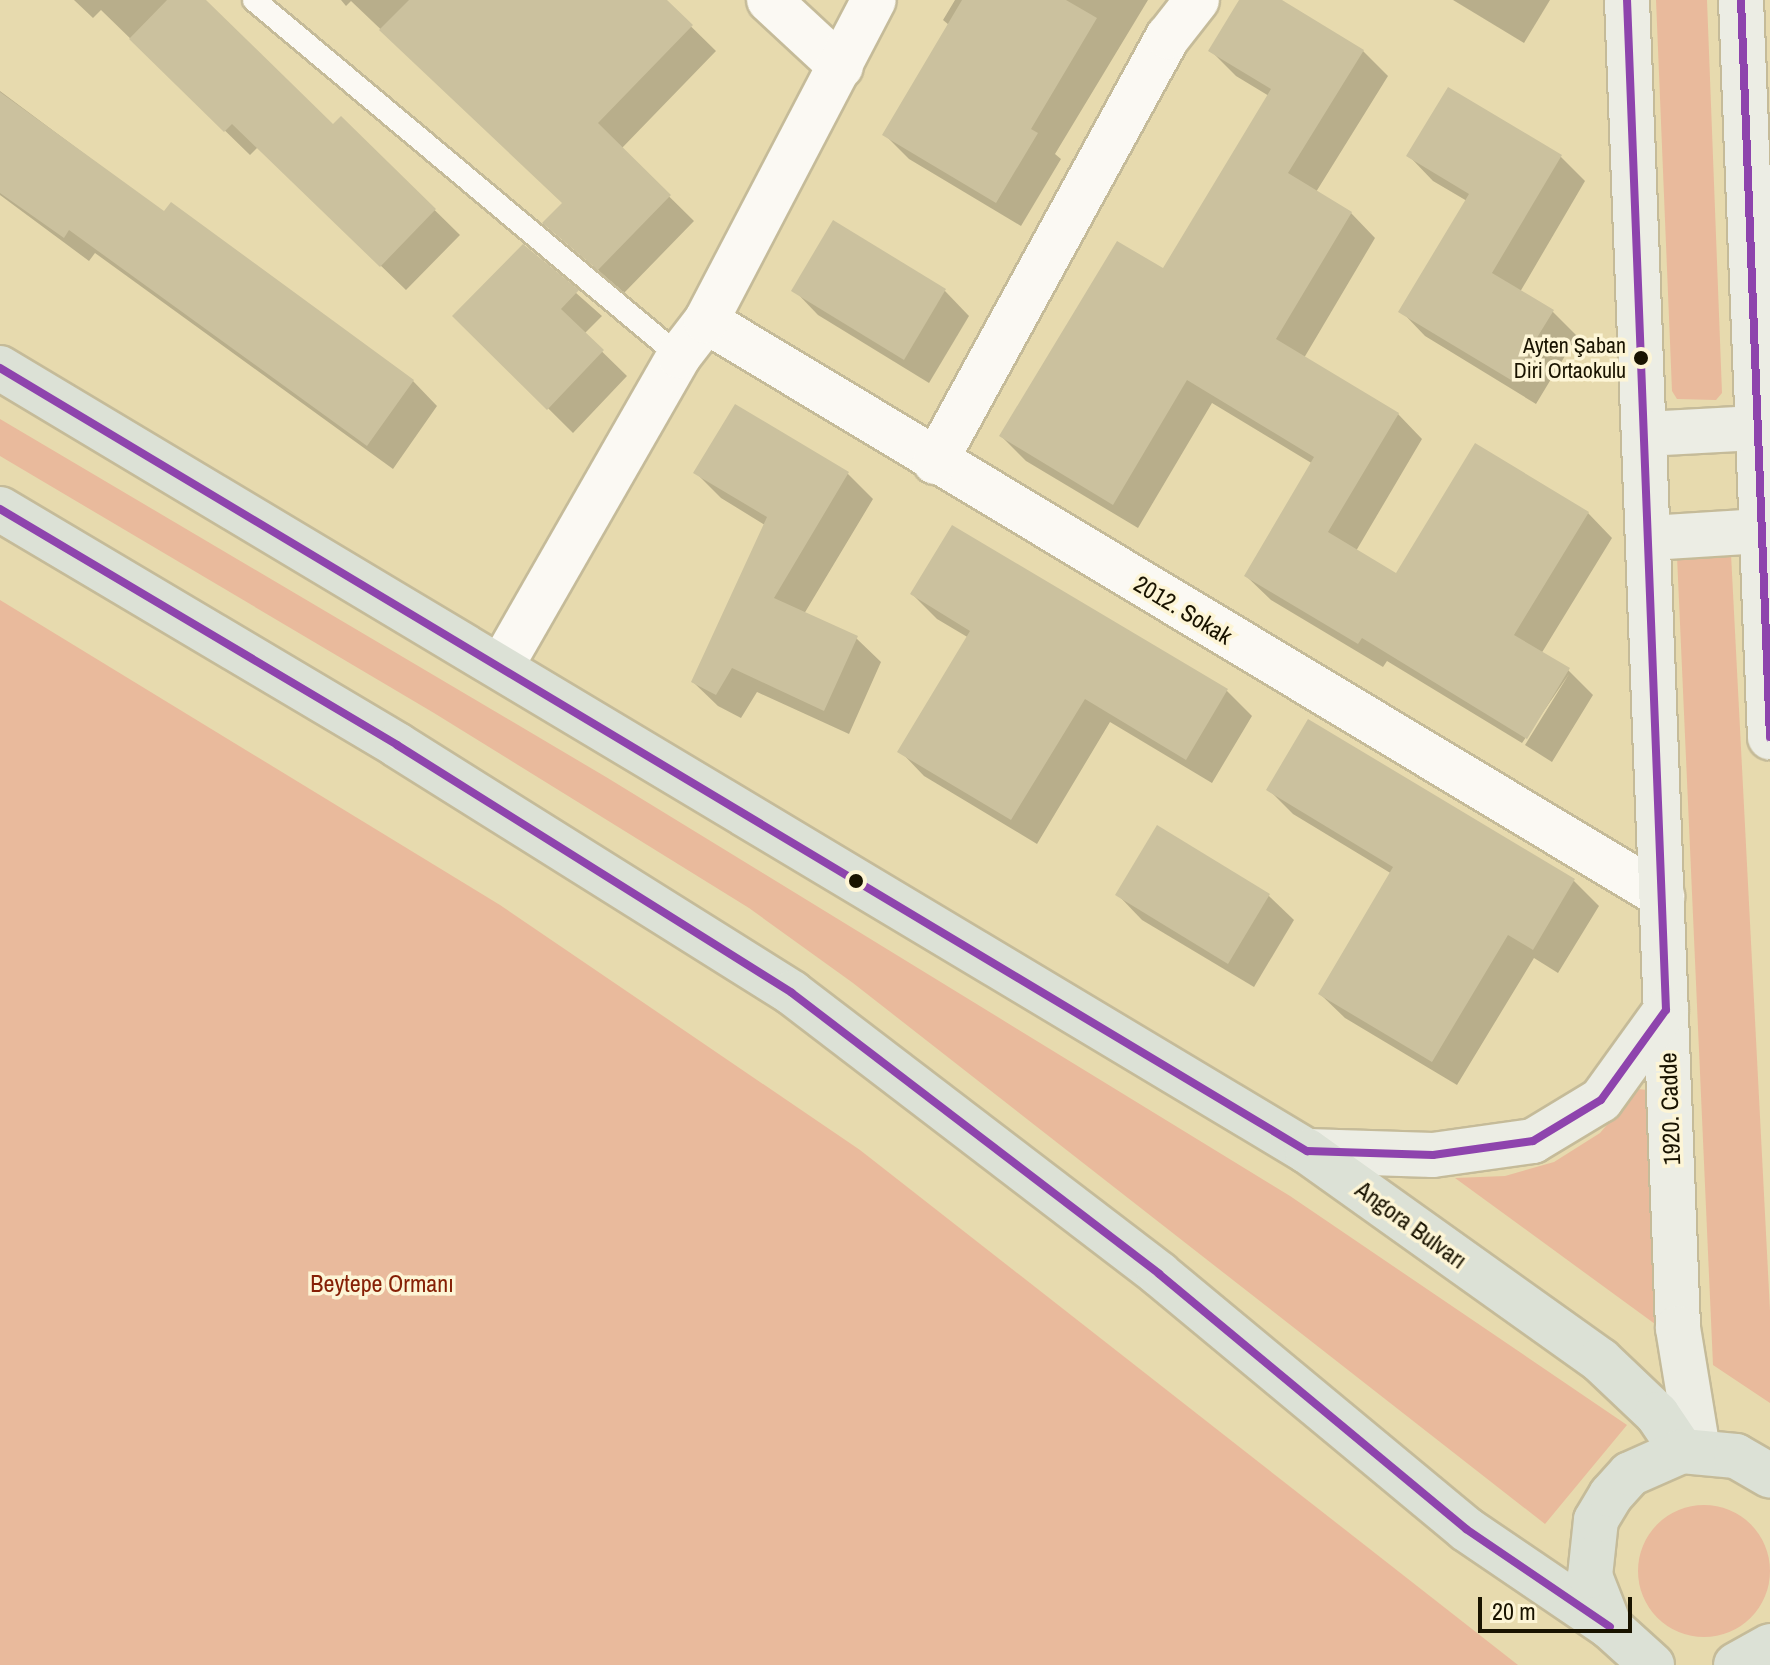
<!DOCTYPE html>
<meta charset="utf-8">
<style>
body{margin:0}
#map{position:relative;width:1770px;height:1665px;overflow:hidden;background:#e7daae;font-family:"Archivo Narrow",sans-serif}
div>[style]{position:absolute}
.green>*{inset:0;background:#e9ba9c}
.round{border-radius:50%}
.shadow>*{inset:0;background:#0003}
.building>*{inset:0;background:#cbc19e}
.roads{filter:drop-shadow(2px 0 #c5bb99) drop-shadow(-2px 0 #c5bb99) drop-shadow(0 2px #c5bb99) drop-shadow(0 -2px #c5bb99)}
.service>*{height:22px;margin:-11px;padding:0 11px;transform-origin:11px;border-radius:11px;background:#fbf9f3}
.minor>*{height:44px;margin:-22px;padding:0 22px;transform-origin:22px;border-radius:22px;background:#fbf9f3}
.secondary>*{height:44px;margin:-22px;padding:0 22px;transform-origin:22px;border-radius:22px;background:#ecede4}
.primary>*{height:44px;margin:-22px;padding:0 22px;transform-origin:22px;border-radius:22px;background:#dce1d6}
.bus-1>*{height:8px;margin:-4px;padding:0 4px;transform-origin:4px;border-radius:4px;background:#8e44ad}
.dots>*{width:22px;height:22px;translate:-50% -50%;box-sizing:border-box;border:4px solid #fdf5d6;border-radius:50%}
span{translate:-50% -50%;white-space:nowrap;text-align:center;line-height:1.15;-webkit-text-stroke:7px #fdf5d6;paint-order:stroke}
.bus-label{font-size:22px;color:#191300}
.right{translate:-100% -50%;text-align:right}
.street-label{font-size:24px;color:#191300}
.park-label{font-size:24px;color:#862006}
.scale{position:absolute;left:1478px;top:1597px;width:154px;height:36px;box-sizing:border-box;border:4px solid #191300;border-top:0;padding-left:10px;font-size:24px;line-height:28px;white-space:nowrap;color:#191300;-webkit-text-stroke:6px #fdf5d6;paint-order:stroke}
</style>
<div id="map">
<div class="green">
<i style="clip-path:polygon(1656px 0,1707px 0,1722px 393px,1716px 400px,1677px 399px,1672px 391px)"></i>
<i style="clip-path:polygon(0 419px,606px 777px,1290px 1196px,1627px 1425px,1545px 1524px,853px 983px,749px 908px,434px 713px,0 456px)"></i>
<i style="clip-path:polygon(1731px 554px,1770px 1311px,1770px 1403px,1713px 1365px,1677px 556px)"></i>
<i style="clip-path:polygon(0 600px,500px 905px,860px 1150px,1518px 1665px,0 1665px)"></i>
<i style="clip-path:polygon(1637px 1089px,1648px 1090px,1655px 1324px,1455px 1178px,1505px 1176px,1554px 1162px,1600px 1133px)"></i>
<i class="round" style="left:1638px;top:1505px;width:132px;height:132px"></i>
</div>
<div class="shadow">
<i style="clip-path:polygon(74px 0,203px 0,333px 127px,341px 118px,460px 235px,406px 290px,258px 147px,250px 155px,101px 10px,93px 18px)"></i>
<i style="clip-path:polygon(341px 0,664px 0,716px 51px,621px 149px,694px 221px,624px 293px,545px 223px,564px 204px,351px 1px,346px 6px)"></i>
<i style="clip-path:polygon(955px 0,1148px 0,1055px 154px,1061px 159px,1021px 226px,909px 159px,884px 134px,949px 25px,943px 20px)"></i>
<i style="clip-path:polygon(1241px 0,1278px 0,1363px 51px,1388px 76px,1316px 192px,1351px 213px,1375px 238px,1304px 358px,1398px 414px,1422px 439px,1356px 551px,1397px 575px,1588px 513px,1612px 538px,1541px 654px,1568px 670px,1593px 695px,1552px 762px,1525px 745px,1569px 674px,1522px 743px,1387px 661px,1383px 667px,1271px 600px,1246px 576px,1313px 464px,1212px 403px,1138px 528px,1026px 461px,1001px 436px,1164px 271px,1269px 96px,1236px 76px,1211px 51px)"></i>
<i style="clip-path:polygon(1453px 0,1550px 0,1524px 43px)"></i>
<i style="clip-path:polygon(0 91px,165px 214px,413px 381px,437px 406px,393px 469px,95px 253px,89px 261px,0 195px)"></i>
<i style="clip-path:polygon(1409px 156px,1561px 157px,1585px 181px,1520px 292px,1553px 312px,1577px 336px,1536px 404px,1425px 336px,1401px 311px,1467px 201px,1433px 181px)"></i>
<i style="clip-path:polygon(523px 246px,602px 316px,584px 334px,627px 376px,573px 433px,455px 316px)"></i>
<i style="clip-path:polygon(794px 290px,945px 291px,969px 316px,929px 383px,818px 315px)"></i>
<i style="clip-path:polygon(736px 406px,848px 474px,873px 499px,804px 614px,856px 638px,881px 662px,849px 734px,757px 692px,741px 718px,718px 706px,693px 682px,765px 525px,721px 498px,696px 473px)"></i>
<i style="clip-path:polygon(952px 527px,1227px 691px,1252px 716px,1212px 783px,1110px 722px,1037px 844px,924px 776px,900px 751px,969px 638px,937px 619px,912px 594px)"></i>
<i style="clip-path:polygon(1308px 722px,1574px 881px,1599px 906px,1558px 973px,1534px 958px,1457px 1085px,1345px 1018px,1320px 994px,1392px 874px,1293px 814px,1268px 789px)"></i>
<i style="clip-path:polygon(1118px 895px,1269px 896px,1294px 920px,1254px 987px,1142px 920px)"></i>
</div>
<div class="building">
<i style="clip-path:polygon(167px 0,206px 0,333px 124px,341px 116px,436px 209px,380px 267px,232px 124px,224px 132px,129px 39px)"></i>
<i style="clip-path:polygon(409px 0,667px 0,693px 25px,598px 123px,671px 195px,598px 270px,542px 223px,562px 203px,379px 30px)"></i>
<i style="clip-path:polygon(962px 0,1066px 0,1097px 18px,1031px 129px,1038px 133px,996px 203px,882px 135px)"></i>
<i style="clip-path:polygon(1239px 0,1282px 0,1364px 50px,1288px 173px,1352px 212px,1276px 339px,1399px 413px,1328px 532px,1396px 573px,1475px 443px,1589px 512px,1514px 635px,1570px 668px,1527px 739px,1362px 638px,1358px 644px,1244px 576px,1314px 457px,1187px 380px,1113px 505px,999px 436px,1117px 241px,1163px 268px,1271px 89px,1208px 51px)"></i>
<i style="clip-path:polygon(1448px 87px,1562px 155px,1492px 273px,1554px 310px,1511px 380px,1398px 312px,1469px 194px,1406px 156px)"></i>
<i style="clip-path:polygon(0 92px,164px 211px,171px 202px,414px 380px,367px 446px,69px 230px,64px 238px,0 193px)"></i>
<i style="clip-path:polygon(833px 220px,946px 289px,904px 360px,791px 291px)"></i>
<i style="clip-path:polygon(523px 244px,579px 290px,561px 309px,604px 350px,547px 410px,452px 316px)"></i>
<i style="clip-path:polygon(735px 404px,849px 472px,774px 598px,858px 636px,824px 711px,732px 668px,716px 695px,691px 682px,767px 517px,693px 473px)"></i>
<i style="clip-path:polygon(952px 525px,1228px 689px,1186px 760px,1085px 699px,1011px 820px,897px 752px,970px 631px,910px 594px)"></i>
<i style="clip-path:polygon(1308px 719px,1575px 879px,1533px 950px,1508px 935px,1432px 1062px,1318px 994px,1393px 867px,1266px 790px)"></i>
<i style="clip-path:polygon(1157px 825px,1270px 894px,1228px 964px,1115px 895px)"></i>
</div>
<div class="roads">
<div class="service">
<i style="left:254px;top:0;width:554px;rotate:39.95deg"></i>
</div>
<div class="minor">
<i style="left:769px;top:0;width:98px;rotate:42.9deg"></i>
<i style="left:706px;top:321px;width:1116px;rotate:31.03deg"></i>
<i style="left:935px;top:462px;width:485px;rotate:-61.3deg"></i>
<i style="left:1168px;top:37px;width:47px;rotate:-51.9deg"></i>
<i style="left:502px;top:665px;width:356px;rotate:-60.2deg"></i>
<i style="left:679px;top:356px;width:44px;rotate:-52.4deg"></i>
<i style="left:706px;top:321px;width:362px;rotate:-62.4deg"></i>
</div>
<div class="secondary">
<i style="left:1627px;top:0;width:1329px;rotate:87.8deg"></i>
<i style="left:1678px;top:1328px;width:124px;rotate:80.7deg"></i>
<i style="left:1741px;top:0;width:738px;rotate:87.75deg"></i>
<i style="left:1645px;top:434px;width:111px;rotate:-3.1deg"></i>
<i style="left:1650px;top:538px;width:111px;rotate:-3.6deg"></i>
<i style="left:1307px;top:1151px;width:126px;rotate:1.8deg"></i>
<i style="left:1433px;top:1155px;width:101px;rotate:-8deg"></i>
<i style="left:1533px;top:1141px;width:79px;rotate:-31.1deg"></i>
<i style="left:1601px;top:1100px;width:111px;rotate:-54.2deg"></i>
</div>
<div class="primary">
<i style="left:0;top:368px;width:1524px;rotate:30.93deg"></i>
<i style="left:1307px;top:1151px;width:360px;rotate:35.5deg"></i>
<i style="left:1600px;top:1360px;width:79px;rotate:43.5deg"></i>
<i style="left:1657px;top:1414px;width:45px;rotate:56deg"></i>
<i style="left:0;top:509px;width:462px;rotate:30.7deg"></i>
<i style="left:397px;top:745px;width:466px;rotate:32.1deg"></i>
<i style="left:792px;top:993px;width:462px;rotate:37.4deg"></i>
<i style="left:1159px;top:1274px;width:399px;rotate:39.7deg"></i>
<i style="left:1466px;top:1529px;width:174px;rotate:34.2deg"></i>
<i style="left:1652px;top:1665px;width:57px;rotate:-137.9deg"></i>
<i style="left:1610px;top:1627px;width:55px;rotate:-111.4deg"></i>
<i style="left:1590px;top:1576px;width:56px;rotate:-83.9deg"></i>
<i style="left:1596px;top:1520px;width:29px;rotate:-59deg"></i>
<i style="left:1611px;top:1495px;width:28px;rotate:-48deg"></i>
<i style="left:1630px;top:1474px;width:57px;rotate:-23.9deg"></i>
<i style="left:1682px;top:1451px;width:54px;rotate:5.3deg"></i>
<i style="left:1736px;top:1456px;width:39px;rotate:30deg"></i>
<i style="left:1736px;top:1665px;width:39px;rotate:-29deg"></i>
</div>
</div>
<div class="bus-1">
<i style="left:1741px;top:0;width:738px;rotate:87.75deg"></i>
<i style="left:0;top:368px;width:1524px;rotate:30.93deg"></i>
<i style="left:1307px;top:1151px;width:126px;rotate:1.8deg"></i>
<i style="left:1433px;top:1155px;width:101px;rotate:-8deg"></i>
<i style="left:1533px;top:1141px;width:79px;rotate:-31.1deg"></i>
<i style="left:1601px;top:1100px;width:111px;rotate:-54.2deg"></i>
<i style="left:1666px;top:1010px;width:1011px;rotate:-92.21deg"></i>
<i style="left:0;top:509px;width:462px;rotate:30.7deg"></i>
<i style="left:397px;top:745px;width:466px;rotate:32.1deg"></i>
<i style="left:792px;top:993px;width:462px;rotate:37.4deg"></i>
<i style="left:1159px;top:1274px;width:399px;rotate:39.7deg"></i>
<i style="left:1466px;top:1529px;width:174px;rotate:34.2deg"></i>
</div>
<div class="dots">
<i style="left:1641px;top:358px;background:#191300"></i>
<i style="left:856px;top:881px;background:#191300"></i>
</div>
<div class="bus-label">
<span class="right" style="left:1626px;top:358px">Ayten Şaban<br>Diri Ortaokulu</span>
</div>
<div class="street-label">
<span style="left:1183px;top:610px;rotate:31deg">2012. Sokak</span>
<span style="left:1670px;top:1109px;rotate:-92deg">1920. Cadde</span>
<span style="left:1411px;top:1225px;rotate:36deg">Angora Bulvarı</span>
</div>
<div class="park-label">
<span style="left:382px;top:1284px">Beytepe Ormanı</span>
</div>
<div class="scale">20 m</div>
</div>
